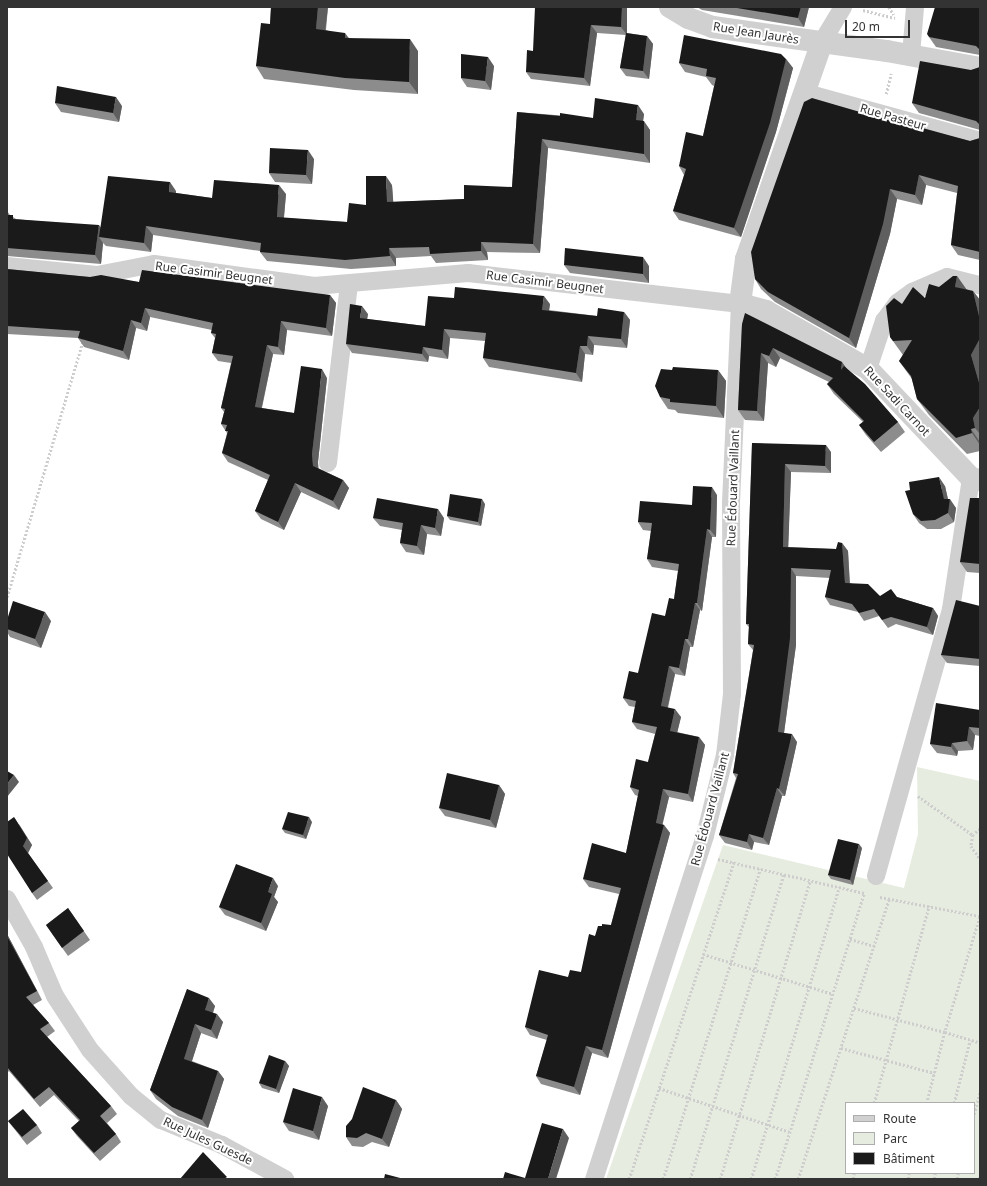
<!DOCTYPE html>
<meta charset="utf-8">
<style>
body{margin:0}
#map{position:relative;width:987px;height:1186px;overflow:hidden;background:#fff;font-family:"Noto Sans",sans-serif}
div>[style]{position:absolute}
.green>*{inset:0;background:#e6ecdf}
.path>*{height:2.5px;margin-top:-1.25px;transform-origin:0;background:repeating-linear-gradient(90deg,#cdcdcd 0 2px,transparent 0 4px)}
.minor>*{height:18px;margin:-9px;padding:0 9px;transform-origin:9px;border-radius:9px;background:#d0d0d0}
.tertiary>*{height:22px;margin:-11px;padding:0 11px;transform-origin:11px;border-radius:11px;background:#d0d0d0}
.wall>*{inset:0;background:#8c8c8c}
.shaded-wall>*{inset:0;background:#5f5f5f}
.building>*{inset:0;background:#1a1a1a}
span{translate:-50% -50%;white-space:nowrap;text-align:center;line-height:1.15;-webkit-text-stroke:4px #fff;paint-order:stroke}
.street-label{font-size:12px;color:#333}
.frame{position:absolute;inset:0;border:8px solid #333;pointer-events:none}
.legend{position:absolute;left:845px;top:1102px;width:130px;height:72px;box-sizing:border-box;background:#fff;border:1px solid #adadad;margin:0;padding:5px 7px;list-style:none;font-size:12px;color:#333}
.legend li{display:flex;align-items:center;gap:8px;height:20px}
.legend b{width:20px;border:1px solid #adadad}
.scale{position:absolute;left:845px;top:20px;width:65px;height:18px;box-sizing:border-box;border:2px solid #333;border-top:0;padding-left:5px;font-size:12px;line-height:14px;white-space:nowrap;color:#333;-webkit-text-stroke:3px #fff;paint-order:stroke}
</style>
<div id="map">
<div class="green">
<i style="clip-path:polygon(evenodd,917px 767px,980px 781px,980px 1179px,606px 1179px,723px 845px,904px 888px,918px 834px,917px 767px,846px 1103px,974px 1103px,974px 1173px,846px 1173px,846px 1103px)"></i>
</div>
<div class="path">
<i style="left:889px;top:7px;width:9px;rotate:58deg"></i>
<i style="left:863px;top:10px;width:33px;rotate:14deg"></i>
<i style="left:886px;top:94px;width:21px;rotate:-76deg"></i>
<i style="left:7px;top:597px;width:267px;rotate:-73.5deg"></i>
<i style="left:918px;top:796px;width:67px;rotate:35.3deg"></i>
<i style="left:980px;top:829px;width:9px;rotate:139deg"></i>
<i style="left:973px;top:835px;width:11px;rotate:100deg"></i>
<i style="left:971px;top:846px;width:16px;rotate:55deg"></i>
<i style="left:718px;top:859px;width:150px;rotate:13.1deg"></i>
<i style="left:880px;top:897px;width:102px;rotate:10.8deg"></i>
<i style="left:980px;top:917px;width:120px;rotate:106.9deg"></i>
<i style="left:945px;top:1032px;width:37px;rotate:17deg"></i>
<i style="left:850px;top:939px;width:25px;rotate:16deg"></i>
<i style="left:703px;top:954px;width:136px;rotate:17.1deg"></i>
<i style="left:854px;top:1008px;width:94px;rotate:14.8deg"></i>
<i style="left:945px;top:1032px;width:73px;rotate:104.2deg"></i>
<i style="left:841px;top:1048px;width:97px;rotate:14.9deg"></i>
<i style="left:659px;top:1088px;width:138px;rotate:18.6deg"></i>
<i style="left:874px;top:1103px;width:205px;rotate:-74.4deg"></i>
<i style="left:954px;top:1103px;width:65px;rotate:-75.7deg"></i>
<i style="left:974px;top:1114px;width:23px;rotate:-75deg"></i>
<i style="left:629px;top:1179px;width:334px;rotate:-71.7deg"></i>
<i style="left:663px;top:1179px;width:325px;rotate:-72.6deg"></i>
<i style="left:690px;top:1179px;width:319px;rotate:-72.9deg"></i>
<i style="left:720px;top:1179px;width:311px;rotate:-73.2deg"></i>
<i style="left:751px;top:1179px;width:305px;rotate:-73.2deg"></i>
<i style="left:775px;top:1179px;width:300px;rotate:-72.7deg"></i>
<i style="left:798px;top:1179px;width:294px;rotate:-72deg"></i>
<i style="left:853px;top:1179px;width:6px;rotate:-81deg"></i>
<i style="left:908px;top:1179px;width:6px;rotate:-81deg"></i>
<i style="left:934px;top:1179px;width:6px;rotate:-81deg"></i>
<i style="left:957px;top:1179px;width:6px;rotate:-81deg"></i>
<i style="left:979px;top:1179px;width:5px;rotate:-79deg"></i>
</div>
<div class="minor">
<i style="left:822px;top:42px;width:41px;rotate:-59deg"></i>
<i style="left:911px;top:55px;width:48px;rotate:-85.2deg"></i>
<i style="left:806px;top:93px;width:180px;rotate:15.4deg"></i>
<i style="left:7px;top:266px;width:90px;rotate:5.7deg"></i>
<i style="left:97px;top:275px;width:58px;rotate:-10.9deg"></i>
<i style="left:154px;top:264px;width:162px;rotate:7.8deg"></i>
<i style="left:314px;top:286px;width:155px;rotate:-4.8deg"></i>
<i style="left:468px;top:273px;width:274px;rotate:6.5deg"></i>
<i style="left:740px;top:304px;width:199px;rotate:92.6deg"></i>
<i style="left:731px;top:503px;width:191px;rotate:89.7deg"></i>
<i style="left:732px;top:694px;width:61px;rotate:96.5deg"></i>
<i style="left:725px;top:755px;width:83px;rotate:103.9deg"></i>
<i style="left:705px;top:836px;width:361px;rotate:107.9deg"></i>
<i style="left:868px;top:369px;width:51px;rotate:-71.6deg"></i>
<i style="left:884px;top:321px;width:22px;rotate:-54deg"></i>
<i style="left:897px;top:303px;width:19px;rotate:-36deg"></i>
<i style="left:912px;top:292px;width:38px;rotate:-23deg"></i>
<i style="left:947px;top:277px;width:34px;rotate:14deg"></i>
<i style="left:328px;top:463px;width:180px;rotate:-83.3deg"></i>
<i style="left:876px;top:876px;width:277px;rotate:-74.3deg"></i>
<i style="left:951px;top:609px;width:133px;rotate:-81.3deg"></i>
<i style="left:7px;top:899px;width:55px;rotate:60.6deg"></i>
<i style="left:34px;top:947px;width:53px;rotate:66.8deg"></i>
<i style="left:55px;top:996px;width:64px;rotate:57.1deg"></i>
<i style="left:90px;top:1050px;width:62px;rotate:48.3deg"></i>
<i style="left:131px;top:1096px;width:38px;rotate:39deg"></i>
<i style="left:161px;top:1120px;width:66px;rotate:22.3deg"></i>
<i style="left:222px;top:1145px;width:72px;rotate:28.4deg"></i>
</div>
<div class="tertiary">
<i style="left:670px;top:7px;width:21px;rotate:31deg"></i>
<i style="left:688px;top:18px;width:27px;rotate:20deg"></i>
<i style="left:713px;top:27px;width:176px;rotate:7.9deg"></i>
<i style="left:887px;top:51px;width:95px;rotate:10.4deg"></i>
<i style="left:822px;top:42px;width:230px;rotate:109.3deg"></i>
<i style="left:746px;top:259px;width:45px;rotate:97.6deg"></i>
<i style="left:740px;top:304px;width:27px;rotate:15deg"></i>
<i style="left:766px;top:311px;width:117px;rotate:29.6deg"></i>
<i style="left:868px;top:369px;width:150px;rotate:46.6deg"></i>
<i style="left:971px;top:478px;width:9px;rotate:13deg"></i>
</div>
<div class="wall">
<i style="clip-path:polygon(271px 7px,328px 7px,326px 30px,349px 38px,418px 51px,418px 94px,354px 90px,264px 79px,256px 66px,270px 24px)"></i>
<i style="clip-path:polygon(569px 7px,627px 7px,627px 33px,647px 36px,653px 44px,649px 79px,626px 76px,620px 68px,626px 35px,597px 33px,590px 86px,531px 79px,526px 72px,533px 51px)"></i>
<i style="clip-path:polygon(697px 7px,809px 7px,804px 27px,702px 10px)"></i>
<i style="clip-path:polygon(980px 7px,980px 55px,936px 47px,929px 37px)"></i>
<i style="clip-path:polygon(786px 59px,793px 68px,776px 132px,741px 237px,679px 220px,673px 211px,684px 175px,679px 166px,703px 136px,714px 86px,712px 85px,706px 77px,685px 72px,679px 63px)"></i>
<i style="clip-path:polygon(494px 66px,491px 90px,467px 87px,461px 78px)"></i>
<i style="clip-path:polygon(980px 67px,980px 130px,919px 113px,912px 103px,971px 70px)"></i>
<i style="clip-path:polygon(55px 103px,122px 106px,119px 122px,61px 112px)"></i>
<i style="clip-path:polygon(517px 112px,593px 118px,644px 114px,643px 121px,650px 130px,650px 163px,548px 148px,540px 253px,487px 252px,488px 260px,436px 263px,431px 256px,396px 258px,396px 266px,351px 269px,267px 261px,260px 252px,260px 251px,153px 235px,151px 252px,106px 246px,103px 243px,101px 264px,7px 256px,7px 211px,10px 215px,16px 219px,101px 228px,176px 191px,176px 193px,212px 198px,286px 194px,284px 218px,347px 222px,366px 205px,392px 185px,393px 202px,464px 199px,512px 187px)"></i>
<i style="clip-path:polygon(908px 126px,970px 141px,980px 138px,980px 260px,958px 255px,951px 245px,957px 193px,926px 185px,922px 205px,897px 199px,890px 234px,856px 348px,775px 302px,761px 289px,755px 279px)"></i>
<i style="clip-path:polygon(314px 159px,312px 184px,275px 182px,269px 173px)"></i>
<i style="clip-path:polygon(564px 265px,649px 266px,649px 283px,570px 273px)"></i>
<i style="clip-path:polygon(7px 269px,139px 282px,330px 295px,336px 303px,332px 336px,287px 330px,284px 355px,273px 354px,262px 408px,294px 413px,327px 378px,318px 462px,318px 468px,343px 480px,349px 488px,339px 510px,301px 492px,284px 530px,261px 519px,255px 511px,268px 480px,228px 462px,222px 453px,227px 433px,221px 424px,224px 412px,221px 408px,231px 363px,218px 361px,212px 353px,215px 338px,211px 333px,212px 330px,150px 317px,147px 331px,136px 328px,129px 360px,84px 347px,78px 338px,7px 334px)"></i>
<i style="clip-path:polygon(957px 276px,966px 289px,973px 291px,980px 300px,980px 451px,967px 454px,929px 415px,917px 399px,912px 379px,899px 361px,903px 355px,890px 337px,902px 304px,925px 298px,939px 287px)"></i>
<i style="clip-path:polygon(454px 298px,550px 304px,549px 310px,597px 316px,624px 312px,630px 320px,627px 348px,594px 345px,593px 355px,585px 354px,582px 382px,489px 367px,483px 358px,485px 341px,450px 338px,448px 359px,429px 356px,428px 362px,352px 353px,346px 344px,368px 314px,367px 319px,425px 326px)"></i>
<i style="clip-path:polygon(742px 324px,842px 362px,845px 367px,898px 422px,905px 432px,881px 452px,866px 435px,859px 425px,863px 422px,834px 394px,827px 384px,829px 382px,780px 358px,776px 367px,768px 363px,764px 421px,745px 420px,738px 410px)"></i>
<i style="clip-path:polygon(672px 370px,718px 370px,726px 381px,724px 418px,678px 413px,675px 410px,668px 409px,660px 397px)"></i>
<i style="clip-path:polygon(752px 443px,831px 452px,831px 473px,791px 472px,788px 547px,836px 549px,842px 543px,848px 551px,850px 583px,880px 596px,897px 597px,933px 608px,938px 616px,933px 635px,896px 624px,888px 628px,879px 616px,864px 621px,858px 612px,830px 605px,825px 597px,830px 578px,796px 576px,796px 645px,784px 733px,797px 742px,785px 796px,782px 796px,769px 845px,754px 842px,752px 850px,725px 843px,719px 835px,736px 778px,733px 773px,753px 650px,748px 644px,749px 627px,746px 624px)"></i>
<i style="clip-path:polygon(945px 486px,948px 499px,956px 508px,954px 522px,941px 529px,927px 529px,919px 523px,913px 514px)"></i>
<i style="clip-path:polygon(717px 495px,716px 537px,712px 537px,702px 611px,700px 610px,693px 647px,690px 647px,685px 676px,675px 674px,668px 708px,681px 717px,677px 732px,699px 737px,705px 745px,693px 802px,669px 797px,662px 824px,664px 825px,670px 833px,608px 1058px,592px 1053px,580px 1095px,541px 1084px,536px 1076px,547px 1040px,530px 1035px,525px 1027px,568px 977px,581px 972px,595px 936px,602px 926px,611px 925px,619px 894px,589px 887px,583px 879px,626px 853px,638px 796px,635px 795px,630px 787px,648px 762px,655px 734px,637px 729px,632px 722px,635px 707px,629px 706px,623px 698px,638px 673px,665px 616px,674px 599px,678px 571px,652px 567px,647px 559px,651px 531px,643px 530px,638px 522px,692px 505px)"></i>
<i style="clip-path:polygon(980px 498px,980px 573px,967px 572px,960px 562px)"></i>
<i style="clip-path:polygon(485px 504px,481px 526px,450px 520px,447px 516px)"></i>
<i style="clip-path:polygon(373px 518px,444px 518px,441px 536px,427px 534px,424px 555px,406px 552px,400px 543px,402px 530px,380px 526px)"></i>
<i style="clip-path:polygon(980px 606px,980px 666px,947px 663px,941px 655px)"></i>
<i style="clip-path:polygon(7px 620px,51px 621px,41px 648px,10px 637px,7px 632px)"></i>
<i style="clip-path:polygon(980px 710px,980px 736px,975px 735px,973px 750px,958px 751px,957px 756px,937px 753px,930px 744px)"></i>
<i style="clip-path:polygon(499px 785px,505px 794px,496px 828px,445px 816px,439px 808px)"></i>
<i style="clip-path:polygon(312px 822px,306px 839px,285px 833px,282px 829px)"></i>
<i style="clip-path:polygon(19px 824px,32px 845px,28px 853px,53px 888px,37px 900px,32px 893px)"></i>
<i style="clip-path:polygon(862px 848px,853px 885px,831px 879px,828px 875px)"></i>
<i style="clip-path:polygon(278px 886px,274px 897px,278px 902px,266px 931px,225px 915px,219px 907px)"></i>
<i style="clip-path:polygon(68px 908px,90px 940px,68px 956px,46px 925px)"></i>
<i style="clip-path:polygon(7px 934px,42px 1000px,33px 1005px,49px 1023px,55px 1031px,47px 1037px,111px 1106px,117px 1114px,107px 1123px,116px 1134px,121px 1142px,100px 1161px,77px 1136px,71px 1128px,79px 1121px,54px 1095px,40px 1107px,9px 1071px,7px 1073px)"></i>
<i style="clip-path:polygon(187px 989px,215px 1006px,213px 1013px,223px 1022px,217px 1039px,201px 1033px,192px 1061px,218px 1071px,224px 1079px,208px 1128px,178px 1116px,156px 1099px,150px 1090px)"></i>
<i style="clip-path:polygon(285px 1061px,289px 1066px,279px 1093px,262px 1088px,259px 1083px)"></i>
<i style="clip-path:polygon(396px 1100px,402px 1109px,389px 1147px,372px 1142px,363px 1147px,352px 1146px,346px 1137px)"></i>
<i style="clip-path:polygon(328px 1106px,319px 1140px,289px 1131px,283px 1122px)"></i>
<i style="clip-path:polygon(8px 1121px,37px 1125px,42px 1133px,27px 1145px)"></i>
</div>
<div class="shaded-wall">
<i style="clip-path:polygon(318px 7px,328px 7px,324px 41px,316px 29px)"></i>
<i style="clip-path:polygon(622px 7px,627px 7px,627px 35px,621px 27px)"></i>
<i style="clip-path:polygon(801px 7px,809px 7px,804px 27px,798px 18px)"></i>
<i style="clip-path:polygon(591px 25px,597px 33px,590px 86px,584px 78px)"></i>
<i style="clip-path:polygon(345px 33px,354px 45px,345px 38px)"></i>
<i style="clip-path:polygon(647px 36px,653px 44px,649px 79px,643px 71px)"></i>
<i style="clip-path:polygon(410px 39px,418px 51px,418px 94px,409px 82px)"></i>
<i style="clip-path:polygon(488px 57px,494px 66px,491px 90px,485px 81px)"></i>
<i style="clip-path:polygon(786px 59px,793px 68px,776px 132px,741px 237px,734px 228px)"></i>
<i style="clip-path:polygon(116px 97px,122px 106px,119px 122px,113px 113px)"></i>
<i style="clip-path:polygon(638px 105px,644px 114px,642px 129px,636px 120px)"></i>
<i style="clip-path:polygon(644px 121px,650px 130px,650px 163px,644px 154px)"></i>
<i style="clip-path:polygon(542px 139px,548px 148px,540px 253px,533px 244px)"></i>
<i style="clip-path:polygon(308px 150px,314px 159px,312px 184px,306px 175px)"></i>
<i style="clip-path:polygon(919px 175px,926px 185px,922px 205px,915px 195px)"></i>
<i style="clip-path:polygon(386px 176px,392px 185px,394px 211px,387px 202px)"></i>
<i style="clip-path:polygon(170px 182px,176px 191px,175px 201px,169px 192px)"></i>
<i style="clip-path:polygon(279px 185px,286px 194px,283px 226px,277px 217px)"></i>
<i style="clip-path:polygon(890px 189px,897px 199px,890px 234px,856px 348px,849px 338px)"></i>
<i style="clip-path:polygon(99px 225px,105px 233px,99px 237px,103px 243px,101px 264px,95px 255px)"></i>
<i style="clip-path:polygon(146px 226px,153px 235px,151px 252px,144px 243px)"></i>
<i style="clip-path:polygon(481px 242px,487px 252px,488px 260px,481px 251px)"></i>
<i style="clip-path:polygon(389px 248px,396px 258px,396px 266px,390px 256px)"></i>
<i style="clip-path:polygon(643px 257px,649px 266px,649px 283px,643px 274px)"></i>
<i style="clip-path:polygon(957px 276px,969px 293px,955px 287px)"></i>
<i style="clip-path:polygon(973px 291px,980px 300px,980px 317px,979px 316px)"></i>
<i style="clip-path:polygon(330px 295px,336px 303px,332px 336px,326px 328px)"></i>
<i style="clip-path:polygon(544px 296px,550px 304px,548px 318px,542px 310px)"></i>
<i style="clip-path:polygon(362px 306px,368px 314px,366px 326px,360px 318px)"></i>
<i style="clip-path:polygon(145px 308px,150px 317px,147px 331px,141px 323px)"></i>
<i style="clip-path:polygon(624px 312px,630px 320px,627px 348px,621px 339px)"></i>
<i style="clip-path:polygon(131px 320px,136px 328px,129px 360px,123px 351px)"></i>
<i style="clip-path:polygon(281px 321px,287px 330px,284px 355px,278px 347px)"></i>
<i style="clip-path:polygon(444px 329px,450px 338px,448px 359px,442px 350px)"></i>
<i style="clip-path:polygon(588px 336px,594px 345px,593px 355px,587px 346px)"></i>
<i style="clip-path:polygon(980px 337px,980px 386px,971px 355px)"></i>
<i style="clip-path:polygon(267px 345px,273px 354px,260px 415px,255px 407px)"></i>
<i style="clip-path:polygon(580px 346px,585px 354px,582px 382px,576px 373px)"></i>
<i style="clip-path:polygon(423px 347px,429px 356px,428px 362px,422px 354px)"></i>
<i style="clip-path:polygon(773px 348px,780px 358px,776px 367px,769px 356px)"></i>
<i style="clip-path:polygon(761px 353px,768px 363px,764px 421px,757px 411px)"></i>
<i style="clip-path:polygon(842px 362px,849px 372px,841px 370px)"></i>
<i style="clip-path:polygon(322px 369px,327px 378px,318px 462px,319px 474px,313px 466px,312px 454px)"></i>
<i style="clip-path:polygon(718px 370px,726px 381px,724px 418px,716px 406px)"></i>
<i style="clip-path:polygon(980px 407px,980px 434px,975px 428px,973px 418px)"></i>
<i style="clip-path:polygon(971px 429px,980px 442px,980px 445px,972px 433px)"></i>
<i style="clip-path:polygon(826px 445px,831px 452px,831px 473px,825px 466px)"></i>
<i style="clip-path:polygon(785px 464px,791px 472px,788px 555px,783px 547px)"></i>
<i style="clip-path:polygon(939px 477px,945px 486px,949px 504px,950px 499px,956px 508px,954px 522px,948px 513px,944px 499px)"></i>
<i style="clip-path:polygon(343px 480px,349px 488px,339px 510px,333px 501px)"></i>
<i style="clip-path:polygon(295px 483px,301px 492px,284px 530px,278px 522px)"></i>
<i style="clip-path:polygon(712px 487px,717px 495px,716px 537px,710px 530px)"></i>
<i style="clip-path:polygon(482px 499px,485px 504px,481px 526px,478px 522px)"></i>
<i style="clip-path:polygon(438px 509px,444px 518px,441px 536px,435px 528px)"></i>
<i style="clip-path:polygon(421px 525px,427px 534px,424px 555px,417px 546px)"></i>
<i style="clip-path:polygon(707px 529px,712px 537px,702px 611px,697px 603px)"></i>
<i style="clip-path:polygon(842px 543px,848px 551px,850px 591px,845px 583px)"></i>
<i style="clip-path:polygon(791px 568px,796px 576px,796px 645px,783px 740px,778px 732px)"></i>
<i style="clip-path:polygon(695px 603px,700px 610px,693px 647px,688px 639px)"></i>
<i style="clip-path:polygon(933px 608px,938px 616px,933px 635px,927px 627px)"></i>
<i style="clip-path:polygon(45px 612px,51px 621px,41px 648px,35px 639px)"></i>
<i style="clip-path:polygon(685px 639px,690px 647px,685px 676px,679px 668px)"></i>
<i style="clip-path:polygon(669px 666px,675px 674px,666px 714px,661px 706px)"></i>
<i style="clip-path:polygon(675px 709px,681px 717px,676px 738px,670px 731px)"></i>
<i style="clip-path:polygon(969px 727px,975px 735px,973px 750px,967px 741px)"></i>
<i style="clip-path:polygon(792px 734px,797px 742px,785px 796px,779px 789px)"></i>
<i style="clip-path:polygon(699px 737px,705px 745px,693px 802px,688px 794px)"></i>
<i style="clip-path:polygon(952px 743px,958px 751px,957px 756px,951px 747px)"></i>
<i style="clip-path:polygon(14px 775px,19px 782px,7px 797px,7px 784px)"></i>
<i style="clip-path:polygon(499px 785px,505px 794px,496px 828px,490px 820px)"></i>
<i style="clip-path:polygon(777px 788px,782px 796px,769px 845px,763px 838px)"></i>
<i style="clip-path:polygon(663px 789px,669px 797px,661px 831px,656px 823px)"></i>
<i style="clip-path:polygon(14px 817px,32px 845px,28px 853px,23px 846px)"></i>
<i style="clip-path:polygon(309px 817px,312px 822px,306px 839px,303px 835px)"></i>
<i style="clip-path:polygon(664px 825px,670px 833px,608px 1058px,602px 1050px)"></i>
<i style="clip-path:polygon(749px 834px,754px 842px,752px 850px,747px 842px)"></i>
<i style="clip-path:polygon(859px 844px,862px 848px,853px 885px,850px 880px)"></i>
<i style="clip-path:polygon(273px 878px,278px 886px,274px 897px,278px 902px,266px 931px,261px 923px,268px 892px)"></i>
<i style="clip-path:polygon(7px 934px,42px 1000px,37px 991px,7px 936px)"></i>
<i style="clip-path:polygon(209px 998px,215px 1006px,211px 1018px,205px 1010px)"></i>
<i style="clip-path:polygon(217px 1014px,223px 1022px,217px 1039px,211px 1030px)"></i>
<i style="clip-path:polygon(195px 1024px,201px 1033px,190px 1067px,184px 1059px)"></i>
<i style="clip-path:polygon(586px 1046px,592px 1053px,580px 1095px,574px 1087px)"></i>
<i style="clip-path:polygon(285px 1061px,289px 1066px,279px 1093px,276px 1089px)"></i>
<i style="clip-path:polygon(218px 1071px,224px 1079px,208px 1128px,202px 1120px)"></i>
<i style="clip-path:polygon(322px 1097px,328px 1106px,319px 1140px,313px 1131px)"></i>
<i style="clip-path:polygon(396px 1100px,402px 1109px,389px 1147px,382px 1139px)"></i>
<i style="clip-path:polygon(563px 1129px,569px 1138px,556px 1179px,548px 1179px)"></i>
</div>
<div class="building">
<i style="clip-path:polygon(271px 7px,318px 7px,316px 29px,345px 33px,345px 38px,410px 39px,409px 82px,345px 78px,256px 66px,261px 23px,270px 24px)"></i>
<i style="clip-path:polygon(535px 7px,569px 8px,569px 7px,622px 7px,621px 27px,591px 25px,584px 78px,526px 72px,527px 50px,533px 51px)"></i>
<i style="clip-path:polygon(731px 7px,801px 7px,798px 18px)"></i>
<i style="clip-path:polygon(935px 7px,980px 7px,980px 50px,976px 46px,929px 37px,927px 34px)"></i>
<i style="clip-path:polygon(626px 33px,647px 36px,643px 71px,620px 68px)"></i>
<i style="clip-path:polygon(684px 35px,781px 54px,786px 59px,770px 123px,734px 228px,673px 211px,686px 169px,679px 166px,686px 132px,703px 136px,716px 78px,706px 76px,707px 69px,679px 63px)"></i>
<i style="clip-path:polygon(461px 54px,488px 57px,485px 81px,461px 78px)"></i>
<i style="clip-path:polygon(920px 61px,971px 70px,980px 67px,980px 125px,976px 121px,912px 103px)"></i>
<i style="clip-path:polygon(57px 86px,116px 97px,113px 113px,55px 103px)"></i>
<i style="clip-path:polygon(595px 98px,638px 105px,636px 120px,644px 121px,644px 154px,542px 139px,533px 244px,481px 242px,481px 251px,430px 254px,429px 247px,389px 248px,390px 256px,345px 260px,260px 252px,261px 243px,146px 226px,144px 243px,99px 237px,108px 176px,170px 182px,169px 192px,212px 198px,214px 180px,279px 185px,277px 217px,347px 222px,349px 203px,366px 205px,366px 176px,386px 176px,387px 202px,464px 199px,464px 185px,512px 187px,517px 112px,560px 116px,560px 113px,593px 118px)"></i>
<i style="clip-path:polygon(812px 98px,908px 126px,908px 124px,970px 141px,980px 138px,980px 252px,951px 245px,958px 186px,919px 175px,915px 195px,890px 189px,883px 224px,849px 338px,768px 292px,755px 279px,751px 252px,804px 102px)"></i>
<i style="clip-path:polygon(270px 148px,308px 150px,306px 175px,269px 173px)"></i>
<i style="clip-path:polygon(7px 215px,13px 215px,13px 219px,99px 225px,95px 255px,7px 248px)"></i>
<i style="clip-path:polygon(565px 248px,643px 257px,643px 274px,564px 265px)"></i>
<i style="clip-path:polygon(7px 269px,90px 277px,101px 275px,139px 282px,142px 270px,330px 295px,326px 328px,281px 321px,278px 347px,267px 345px,255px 407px,294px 413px,301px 366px,322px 369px,312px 454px,313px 466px,343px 480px,333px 501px,295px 483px,278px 522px,255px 511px,270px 475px,222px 453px,228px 431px,225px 431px,227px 425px,221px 424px,225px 409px,221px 408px,233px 356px,212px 353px,216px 334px,211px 333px,213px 323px,145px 308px,141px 323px,131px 320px,123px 351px,78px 338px,80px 331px,7px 326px)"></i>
<i style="clip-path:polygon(953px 276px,957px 276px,955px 287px,973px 291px,979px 316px,980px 316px,980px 338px,971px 355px,980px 386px,980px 407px,973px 418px,975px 428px,971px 429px,972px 433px,956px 438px,917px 399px,911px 376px,899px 361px,912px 340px,893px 341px,890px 337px,886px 306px,894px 298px,902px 304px,913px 287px,925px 298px,929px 284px,939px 287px)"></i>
<i style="clip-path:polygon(455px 287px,544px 296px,542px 310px,597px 316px,598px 308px,624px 312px,621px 339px,588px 336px,587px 346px,580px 346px,576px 373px,483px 358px,486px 333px,444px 329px,442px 350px,423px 347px,422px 354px,346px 344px,350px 304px,362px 306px,360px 318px,425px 326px,428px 296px,454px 298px)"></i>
<i style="clip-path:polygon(745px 313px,842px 362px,841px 370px,844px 366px,865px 384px,898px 422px,874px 442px,859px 425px,864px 421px,827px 384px,833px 378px,773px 348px,769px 356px,761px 353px,757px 411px,738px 410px,742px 324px)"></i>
<i style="clip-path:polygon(673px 367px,718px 370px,716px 406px,670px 402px,670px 399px,660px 397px,655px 386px,661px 369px,672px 370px)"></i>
<i style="clip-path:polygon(752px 443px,826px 445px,825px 466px,785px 464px,783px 547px,836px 549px,838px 542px,842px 543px,845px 583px,868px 584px,880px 596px,891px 589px,897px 597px,933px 608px,927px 627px,891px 617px,882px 620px,874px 609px,859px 613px,852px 604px,825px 597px,831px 570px,791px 568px,790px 638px,778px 732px,792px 734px,779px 789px,777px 788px,763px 838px,749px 834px,747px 842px,719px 835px,738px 774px,733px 773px,754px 645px,748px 644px,749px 624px,746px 624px)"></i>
<i style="clip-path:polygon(939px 477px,944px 499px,950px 499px,948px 513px,935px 520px,921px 521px,913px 514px,905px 491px,910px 490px,909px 482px)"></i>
<i style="clip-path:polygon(693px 486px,712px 487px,710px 530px,707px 529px,697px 603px,695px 603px,688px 639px,685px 639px,679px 668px,669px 666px,661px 706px,675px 709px,670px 731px,699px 737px,688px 794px,663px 789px,656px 823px,664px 825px,602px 1050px,586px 1046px,574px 1087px,536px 1076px,548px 1035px,525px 1027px,539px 970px,568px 977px,570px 970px,581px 972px,589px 934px,595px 936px,598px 926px,602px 926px,602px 924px,611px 925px,621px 888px,583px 879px,592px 843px,626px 853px,639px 790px,630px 787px,636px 759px,648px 762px,657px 727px,632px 722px,636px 701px,623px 698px,629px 671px,638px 673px,652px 613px,665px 616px,669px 598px,674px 599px,679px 564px,647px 559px,652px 523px,638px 522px,640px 501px,692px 505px)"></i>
<i style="clip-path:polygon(450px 494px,482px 499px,478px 522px,447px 516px)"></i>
<i style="clip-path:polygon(377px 498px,438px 509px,435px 528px,421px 525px,417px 546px,400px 543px,403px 523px,373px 518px)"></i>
<i style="clip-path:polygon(970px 498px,980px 498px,980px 564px,960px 562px)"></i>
<i style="clip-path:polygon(956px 600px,980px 606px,980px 659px,941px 655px)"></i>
<i style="clip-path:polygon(13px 601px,45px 612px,35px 639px,7px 629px,7px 620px)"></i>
<i style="clip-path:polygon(936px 703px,980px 710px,980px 728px,969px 727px,967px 741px,952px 743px,951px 747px,930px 744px)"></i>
<i style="clip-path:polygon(7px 771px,14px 775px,7px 784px)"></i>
<i style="clip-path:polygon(447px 773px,499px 785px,490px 820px,439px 808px)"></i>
<i style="clip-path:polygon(288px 812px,309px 817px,303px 835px,282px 829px)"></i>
<i style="clip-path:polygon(14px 817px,27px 838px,23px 846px,48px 881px,32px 893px,7px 854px,7px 822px)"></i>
<i style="clip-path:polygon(838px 839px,859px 844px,850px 880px,828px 875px)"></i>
<i style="clip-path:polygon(236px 864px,273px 878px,268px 892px,272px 894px,261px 923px,219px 907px)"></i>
<i style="clip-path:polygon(68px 908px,84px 931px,62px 948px,46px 925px)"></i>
<i style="clip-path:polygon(7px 936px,37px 991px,26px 997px,49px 1023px,40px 1029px,111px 1106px,100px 1116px,116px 1134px,94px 1153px,71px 1128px,80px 1120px,49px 1087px,34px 1099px,7px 1067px)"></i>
<i style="clip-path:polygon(187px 989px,209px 998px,205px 1010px,217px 1014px,211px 1030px,195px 1024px,184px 1059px,218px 1071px,202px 1120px,172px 1107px,150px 1090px)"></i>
<i style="clip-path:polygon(269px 1055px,285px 1061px,276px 1089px,259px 1083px)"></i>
<i style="clip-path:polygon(363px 1087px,396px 1100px,382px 1139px,366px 1133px,357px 1138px,346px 1137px,346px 1126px,352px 1119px)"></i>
<i style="clip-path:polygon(293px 1088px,322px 1097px,313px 1131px,283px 1122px)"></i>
<i style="clip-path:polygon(23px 1109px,37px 1125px,22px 1137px,8px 1121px)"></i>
<i style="clip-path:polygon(542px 1123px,563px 1129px,548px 1179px,503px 1179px,505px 1172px,525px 1178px)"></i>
<i style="clip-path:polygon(203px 1152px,227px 1177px,224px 1179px,180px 1179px)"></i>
<i style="clip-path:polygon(385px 1174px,404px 1179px,384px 1179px)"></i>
</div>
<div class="street-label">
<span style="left:756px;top:33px;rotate:9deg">Rue Jean Jaurès</span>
<span style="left:893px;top:117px;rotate:16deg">Rue Pasteur</span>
<span style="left:214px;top:273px;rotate:7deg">Rue Casimir Beugnet</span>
<span style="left:545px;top:282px;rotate:7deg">Rue Casimir Beugnet</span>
<span style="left:897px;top:401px;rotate:47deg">Rue Sadi Carnot</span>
<span style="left:733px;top:488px;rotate:-88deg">Rue Édouard Vaillant</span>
<span style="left:710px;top:809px;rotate:-75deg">Rue Édouard Vaillant</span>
<span style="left:208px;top:1141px;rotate:25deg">Rue Jules Guesde</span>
</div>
<div class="frame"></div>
<ul class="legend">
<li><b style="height:5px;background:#d0d0d0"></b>Route</li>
<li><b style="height:11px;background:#e6ecdf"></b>Parc</li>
<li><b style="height:11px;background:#1a1a1a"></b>Bâtiment</li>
</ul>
<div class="scale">20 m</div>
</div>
